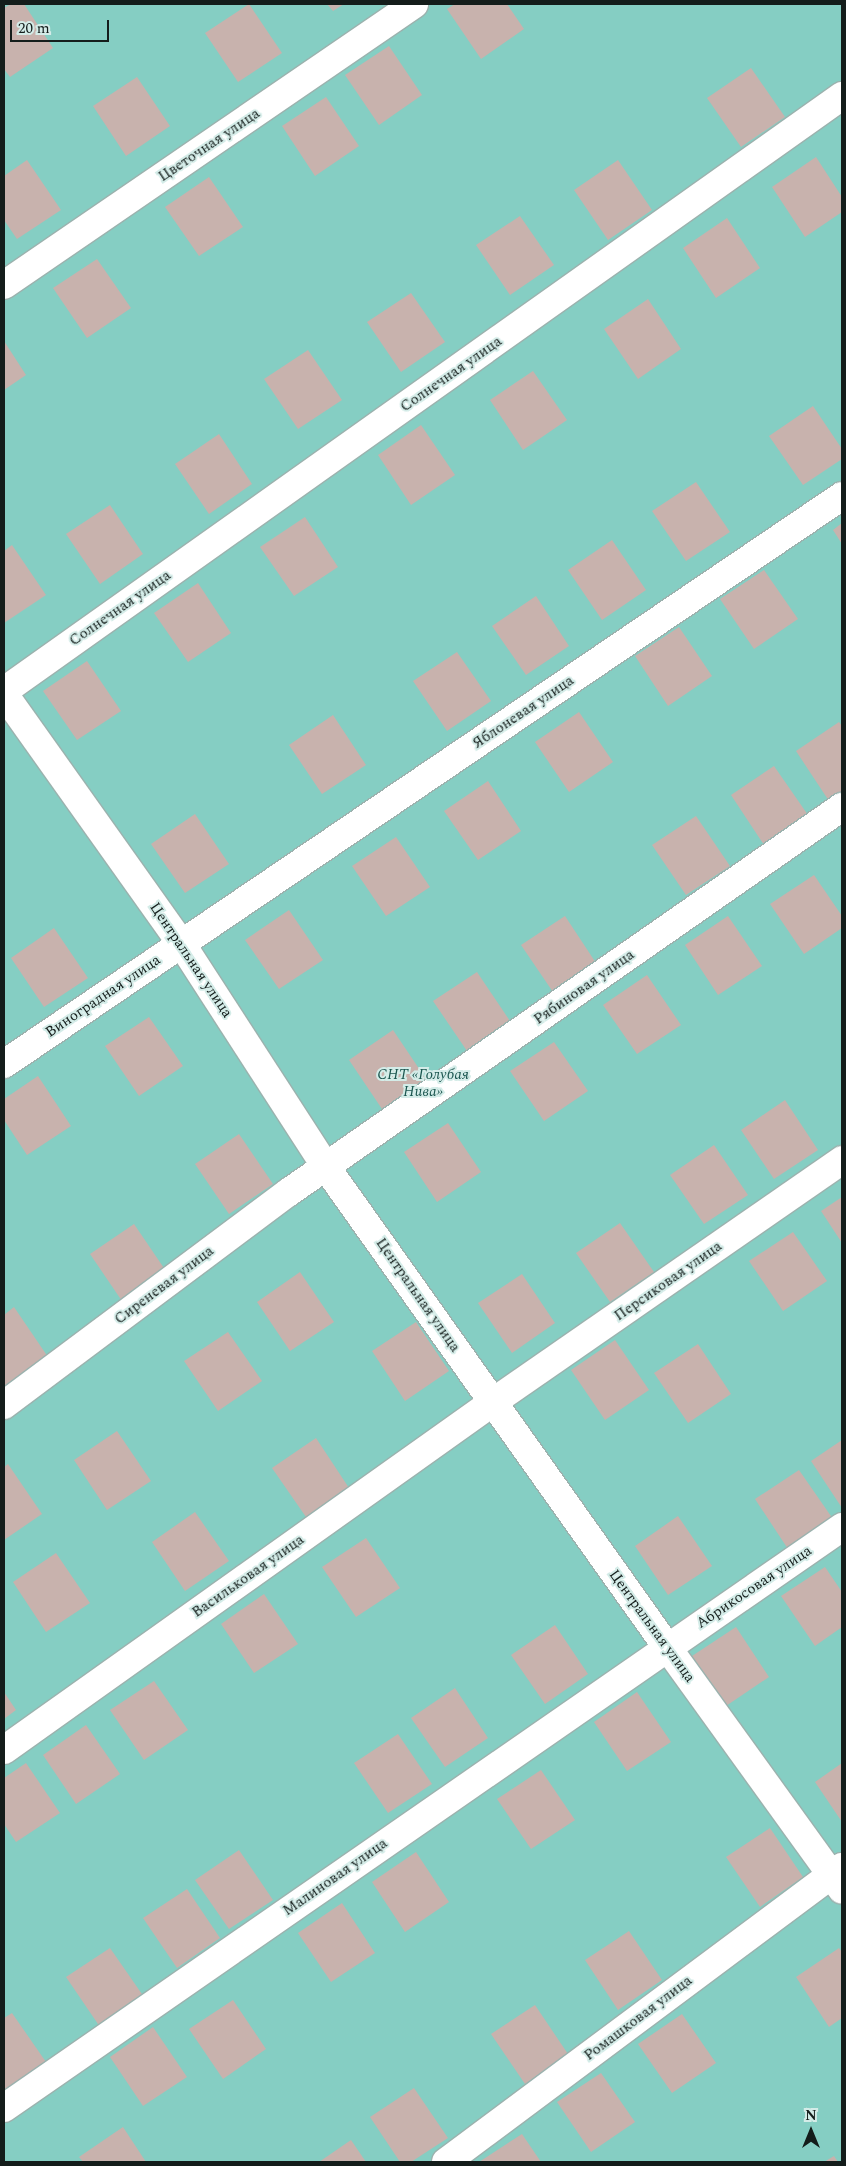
<!DOCTYPE html>
<meta charset="utf-8">
<style>
body{margin:0}
#map{position:relative;width:846px;height:2166px;overflow:hidden;background:#d4ece8;font-family:Spectral,serif}
div>[style]{position:absolute}
.green>*{inset:0;background:#85cec3}
.building>*{inset:0;background:#c8b2ad}
.roads{filter:drop-shadow(1px 0 #9bb2ae) drop-shadow(-1px 0 #9bb2ae) drop-shadow(0 1px #9bb2ae) drop-shadow(0 -1px #9bb2ae)}
.minor>*{height:28px;margin:-14px;padding:0 14px;transform-origin:14px;border-radius:14px;background:#fff}
span{translate:-50% -50%;white-space:nowrap;text-align:center;line-height:1.15;-webkit-text-stroke:4px #d4ece8;paint-order:stroke}
.street-label{font-size:15px;color:#141d1b}
.park-label{font-size:15px;color:#1b564f;font-style:italic}
.frame{position:absolute;inset:0;border:5px solid #141d1b;pointer-events:none}
.north{position:absolute;left:786px;top:2106px;width:50px;height:50px;-webkit-text-stroke:4px #d4ece8;paint-order:stroke;rotate:0deg;font-size:14px;font-weight:700;line-height:20px;text-align:center;color:#141d1b}
.north::after{content:'';display:block;margin:auto;width:18px;height:22px;background:#141d1b;clip-path:polygon(50% 0,100% 100%,50% 72%,0 100%)}
.scale{position:absolute;left:10px;top:20px;width:99px;height:22px;box-sizing:border-box;border:2px solid #141d1b;border-top:0;padding-left:6px;font-size:15px;line-height:18px;white-space:nowrap;color:#141d1b;-webkit-text-stroke:4px #d4ece8;paint-order:stroke}
</style>
<div id="map">
<div class="green">
<i style="clip-path:polygon(4px 4px,842px 4px,842px 2162px,4px 2162px)"></i>
</div>
<div class="building">
<i style="clip-path:polygon(11px 4px,24px 4px,53px 48px,10px 77px,4px 69px,4px 8px)"></i>
<i style="clip-path:polygon(249px 4px,282px 53px,238px 82px,205px 33px)"></i>
<i style="clip-path:polygon(327px 4px,344px 4px,333px 11px)"></i>
<i style="clip-path:polygon(455px 4px,507px 4px,524px 29px,481px 59px,447px 9px)"></i>
<i style="clip-path:polygon(389px 46px,422px 95px,379px 125px,345px 75px)"></i>
<i style="clip-path:polygon(751px 68px,785px 117px,741px 147px,707px 98px)"></i>
<i style="clip-path:polygon(137px 77px,170px 126px,126px 156px,93px 106px)"></i>
<i style="clip-path:polygon(326px 97px,359px 146px,315px 176px,282px 126px)"></i>
<i style="clip-path:polygon(816px 157px,842px 197px,842px 212px,805px 237px,772px 187px)"></i>
<i style="clip-path:polygon(27px 160px,61px 210px,17px 239px,4px 220px,4px 176px)"></i>
<i style="clip-path:polygon(618px 160px,652px 210px,608px 240px,574px 190px)"></i>
<i style="clip-path:polygon(209px 177px,243px 227px,199px 256px,165px 207px)"></i>
<i style="clip-path:polygon(520px 216px,554px 265px,510px 295px,476px 245px)"></i>
<i style="clip-path:polygon(727px 218px,760px 268px,716px 298px,683px 248px)"></i>
<i style="clip-path:polygon(97px 259px,131px 308px,87px 338px,53px 288px)"></i>
<i style="clip-path:polygon(411px 293px,445px 342px,401px 372px,367px 322px)"></i>
<i style="clip-path:polygon(648px 299px,681px 349px,638px 379px,604px 329px)"></i>
<i style="clip-path:polygon(4px 341px,26px 375px,4px 390px)"></i>
<i style="clip-path:polygon(308px 350px,342px 400px,298px 429px,264px 379px)"></i>
<i style="clip-path:polygon(533px 371px,567px 420px,523px 450px,490px 400px)"></i>
<i style="clip-path:polygon(813px 406px,842px 449px,842px 459px,803px 485px,769px 436px)"></i>
<i style="clip-path:polygon(421px 425px,455px 475px,411px 505px,378px 455px)"></i>
<i style="clip-path:polygon(219px 434px,252px 484px,209px 514px,175px 464px)"></i>
<i style="clip-path:polygon(696px 482px,730px 532px,686px 561px,652px 511px)"></i>
<i style="clip-path:polygon(110px 505px,143px 554px,100px 584px,66px 534px)"></i>
<i style="clip-path:polygon(305px 517px,338px 567px,294px 596px,260px 547px)"></i>
<i style="clip-path:polygon(842px 523px,842px 544px,833px 530px)"></i>
<i style="clip-path:polygon(612px 540px,646px 590px,602px 620px,568px 570px)"></i>
<i style="clip-path:polygon(12px 545px,46px 595px,4px 623px,4px 551px)"></i>
<i style="clip-path:polygon(764px 570px,798px 619px,754px 649px,720px 599px)"></i>
<i style="clip-path:polygon(198px 583px,231px 633px,188px 662px,154px 613px)"></i>
<i style="clip-path:polygon(536px 596px,569px 646px,526px 675px,492px 626px)"></i>
<i style="clip-path:polygon(679px 627px,712px 676px,668px 706px,635px 656px)"></i>
<i style="clip-path:polygon(457px 652px,491px 701px,447px 731px,413px 681px)"></i>
<i style="clip-path:polygon(87px 661px,121px 711px,77px 740px,43px 691px)"></i>
<i style="clip-path:polygon(579px 712px,613px 762px,569px 792px,535px 742px)"></i>
<i style="clip-path:polygon(333px 715px,366px 765px,322px 794px,289px 745px)"></i>
<i style="clip-path:polygon(839px 722px,842px 726px,842px 792px,829px 801px,796px 751px)"></i>
<i style="clip-path:polygon(774px 766px,808px 815px,764px 845px,731px 795px)"></i>
<i style="clip-path:polygon(488px 781px,521px 831px,478px 860px,444px 811px)"></i>
<i style="clip-path:polygon(195px 814px,229px 864px,185px 893px,151px 844px)"></i>
<i style="clip-path:polygon(696px 816px,730px 866px,686px 895px,652px 845px)"></i>
<i style="clip-path:polygon(396px 837px,430px 887px,386px 916px,352px 866px)"></i>
<i style="clip-path:polygon(814px 875px,842px 916px,842px 928px,804px 954px,770px 904px)"></i>
<i style="clip-path:polygon(289px 910px,323px 960px,279px 989px,245px 940px)"></i>
<i style="clip-path:polygon(565px 916px,598px 966px,555px 995px,521px 945px)"></i>
<i style="clip-path:polygon(728px 916px,762px 966px,718px 995px,685px 945px)"></i>
<i style="clip-path:polygon(54px 928px,88px 978px,44px 1007px,11px 958px)"></i>
<i style="clip-path:polygon(477px 972px,510px 1021px,467px 1051px,433px 1001px)"></i>
<i style="clip-path:polygon(647px 975px,681px 1025px,637px 1054px,603px 1005px)"></i>
<i style="clip-path:polygon(149px 1017px,183px 1066px,139px 1096px,105px 1046px)"></i>
<i style="clip-path:polygon(393px 1030px,426px 1079px,382px 1109px,349px 1060px)"></i>
<i style="clip-path:polygon(554px 1042px,588px 1091px,544px 1121px,510px 1071px)"></i>
<i style="clip-path:polygon(38px 1076px,71px 1126px,27px 1155px,4px 1120px,4px 1099px)"></i>
<i style="clip-path:polygon(785px 1100px,818px 1150px,774px 1179px,741px 1130px)"></i>
<i style="clip-path:polygon(448px 1123px,481px 1172px,437px 1202px,404px 1152px)"></i>
<i style="clip-path:polygon(239px 1134px,273px 1184px,229px 1214px,195px 1164px)"></i>
<i style="clip-path:polygon(714px 1145px,748px 1195px,704px 1224px,670px 1175px)"></i>
<i style="clip-path:polygon(842px 1197px,842px 1243px,821px 1211px)"></i>
<i style="clip-path:polygon(620px 1223px,654px 1272px,610px 1302px,576px 1253px)"></i>
<i style="clip-path:polygon(134px 1224px,168px 1274px,124px 1304px,90px 1254px)"></i>
<i style="clip-path:polygon(793px 1232px,827px 1281px,783px 1311px,749px 1261px)"></i>
<i style="clip-path:polygon(300px 1272px,334px 1322px,290px 1351px,257px 1302px)"></i>
<i style="clip-path:polygon(522px 1274px,555px 1323px,512px 1353px,478px 1303px)"></i>
<i style="clip-path:polygon(14px 1307px,48px 1357px,4px 1387px,4px 1315px)"></i>
<i style="clip-path:polygon(416px 1322px,449px 1371px,405px 1401px,372px 1351px)"></i>
<i style="clip-path:polygon(228px 1332px,262px 1381px,218px 1411px,184px 1361px)"></i>
<i style="clip-path:polygon(615px 1340px,649px 1390px,605px 1420px,571px 1370px)"></i>
<i style="clip-path:polygon(698px 1344px,731px 1394px,688px 1423px,654px 1373px)"></i>
<i style="clip-path:polygon(117px 1431px,151px 1481px,107px 1510px,74px 1460px)"></i>
<i style="clip-path:polygon(316px 1438px,349px 1488px,306px 1517px,272px 1468px)"></i>
<i style="clip-path:polygon(842px 1440px,842px 1508px,811px 1461px)"></i>
<i style="clip-path:polygon(8px 1464px,42px 1514px,4px 1540px,4px 1467px)"></i>
<i style="clip-path:polygon(799px 1470px,833px 1519px,788px 1549px,755px 1499px)"></i>
<i style="clip-path:polygon(195px 1512px,229px 1561px,185px 1591px,152px 1542px)"></i>
<i style="clip-path:polygon(678px 1516px,712px 1566px,668px 1595px,635px 1546px)"></i>
<i style="clip-path:polygon(366px 1538px,400px 1588px,356px 1617px,322px 1567px)"></i>
<i style="clip-path:polygon(56px 1553px,90px 1603px,46px 1632px,13px 1582px)"></i>
<i style="clip-path:polygon(825px 1567px,842px 1592px,842px 1627px,815px 1646px,781px 1596px)"></i>
<i style="clip-path:polygon(264px 1594px,298px 1644px,254px 1673px,221px 1624px)"></i>
<i style="clip-path:polygon(555px 1625px,588px 1674px,545px 1704px,511px 1655px)"></i>
<i style="clip-path:polygon(736px 1627px,769px 1677px,726px 1706px,692px 1656px)"></i>
<i style="clip-path:polygon(154px 1681px,188px 1730px,144px 1760px,110px 1710px)"></i>
<i style="clip-path:polygon(455px 1688px,488px 1738px,445px 1767px,411px 1718px)"></i>
<i style="clip-path:polygon(4px 1692px,16px 1710px,4px 1719px)"></i>
<i style="clip-path:polygon(637px 1692px,671px 1742px,627px 1771px,594px 1722px)"></i>
<i style="clip-path:polygon(86px 1725px,120px 1774px,76px 1804px,43px 1755px)"></i>
<i style="clip-path:polygon(398px 1734px,432px 1784px,388px 1813px,354px 1763px)"></i>
<i style="clip-path:polygon(26px 1763px,60px 1813px,16px 1842px,4px 1824px,4px 1778px)"></i>
<i style="clip-path:polygon(842px 1763px,842px 1822px,815px 1782px)"></i>
<i style="clip-path:polygon(541px 1770px,575px 1820px,531px 1849px,497px 1799px)"></i>
<i style="clip-path:polygon(770px 1828px,803px 1877px,760px 1907px,726px 1857px)"></i>
<i style="clip-path:polygon(239px 1850px,273px 1900px,229px 1929px,195px 1880px)"></i>
<i style="clip-path:polygon(416px 1852px,449px 1902px,405px 1932px,372px 1882px)"></i>
<i style="clip-path:polygon(187px 1889px,220px 1938px,177px 1968px,143px 1918px)"></i>
<i style="clip-path:polygon(342px 1903px,375px 1953px,331px 1982px,298px 1933px)"></i>
<i style="clip-path:polygon(629px 1931px,662px 1980px,618px 2010px,585px 1960px)"></i>
<i style="clip-path:polygon(110px 1948px,144px 1997px,100px 2027px,66px 1977px)"></i>
<i style="clip-path:polygon(839px 1948px,842px 1952px,842px 2018px,829px 2027px,796px 1977px)"></i>
<i style="clip-path:polygon(233px 2000px,266px 2049px,223px 2079px,189px 2029px)"></i>
<i style="clip-path:polygon(535px 2005px,568px 2054px,525px 2084px,491px 2034px)"></i>
<i style="clip-path:polygon(12px 2013px,46px 2062px,4px 2091px,4px 2018px)"></i>
<i style="clip-path:polygon(682px 2014px,716px 2063px,672px 2093px,638px 2044px)"></i>
<i style="clip-path:polygon(153px 2027px,187px 2077px,143px 2106px,110px 2057px)"></i>
<i style="clip-path:polygon(601px 2073px,635px 2122px,591px 2152px,557px 2102px)"></i>
<i style="clip-path:polygon(414px 2088px,448px 2138px,411px 2162px,400px 2162px,370px 2117px)"></i>
<i style="clip-path:polygon(123px 2127px,146px 2162px,83px 2162px,79px 2157px)"></i>
<i style="clip-path:polygon(522px 2134px,541px 2162px,479px 2162px)"></i>
<i style="clip-path:polygon(351px 2140px,366px 2162px,319px 2162px)"></i>
<i style="clip-path:polygon(834px 2156px,838px 2162px,824px 2162px)"></i>
</div>
<div class="roads">
<div class="minor">
<i style="left:4px;top:285px;width:497px;rotate:-34.4deg"></i>
<i style="left:4px;top:691px;width:1028px;rotate:-35.38deg"></i>
<i style="left:4px;top:694px;width:305px;rotate:54.6deg"></i>
<i style="left:181px;top:943px;width:267px;rotate:57.1deg"></i>
<i style="left:326px;top:1167px;width:589px;rotate:54.61deg"></i>
<i style="left:667px;top:1647px;width:299px;rotate:54.2deg"></i>
<i style="left:4px;top:1064px;width:1012px;rotate:-34.13deg"></i>
<i style="left:4px;top:1405px;width:356px;rotate:-36.8deg"></i>
<i style="left:289px;top:1192px;width:674px;rotate:-34.85deg"></i>
<i style="left:4px;top:1750px;width:600px;rotate:-35.44deg"></i>
<i style="left:493px;top:1402px;width:425px;rotate:-34.7deg"></i>
<i style="left:4px;top:2108px;width:1020px;rotate:-34.73deg"></i>
<i style="left:446px;top:2162px;width:494px;rotate:-36.7deg"></i>
</div>
</div>
<div class="street-label">
<span style="left:209px;top:145px;rotate:-34deg">Цветочная улица</span>
<span style="left:451px;top:374px;rotate:-35deg">Солнечная улица</span>
<span style="left:120px;top:608px;rotate:-35deg">Солнечная улица</span>
<span style="left:523px;top:712px;rotate:-34deg">Яблоневая улица</span>
<span style="left:191px;top:960px;rotate:56deg">Центральная улица</span>
<span style="left:584px;top:987px;rotate:-35deg">Рябиновая улица</span>
<span style="left:103px;top:996px;rotate:-34deg">Виноградная улица</span>
<span style="left:668px;top:1281px;rotate:-35deg">Персиковая улица</span>
<span style="left:164px;top:1285px;rotate:-37deg">Сиреневая улица</span>
<span style="left:418px;top:1295px;rotate:55deg">Центральная улица</span>
<span style="left:248px;top:1576px;rotate:-35deg">Васильковая улица</span>
<span style="left:754px;top:1587px;rotate:-34deg">Абрикосовая улица</span>
<span style="left:652px;top:1626px;rotate:54deg">Центральная улица</span>
<span style="left:335px;top:1877px;rotate:-35deg">Малиновая улица</span>
<span style="left:638px;top:2018px;rotate:-37deg">Ромашковая улица</span>
</div>
<div class="park-label">
<span style="left:423px;top:1083px">СНТ «Голубая<br>Нива»</span>
</div>
<div class="frame"></div>
<div class="north">N</div>
<div class="scale">20 m</div>
</div>
